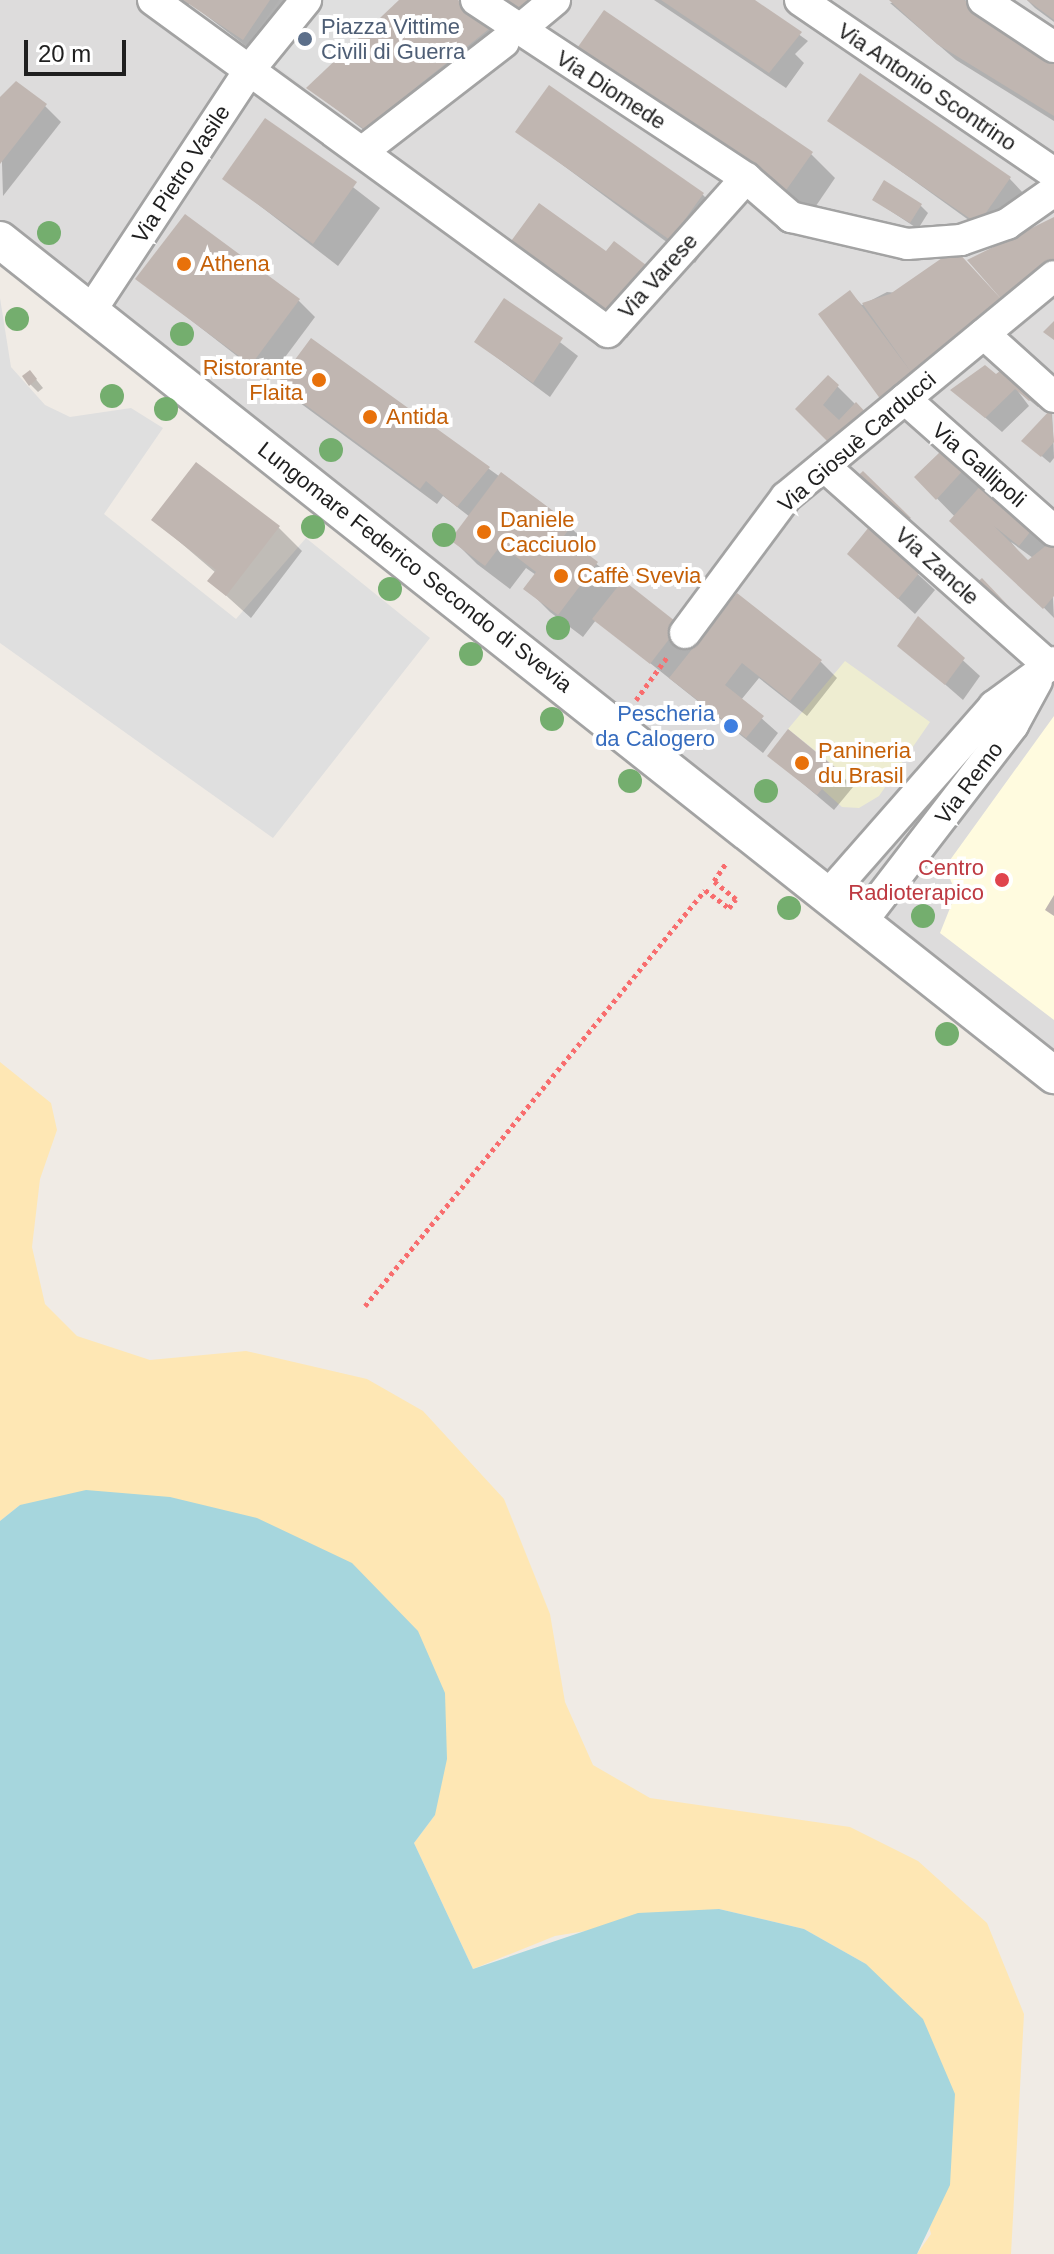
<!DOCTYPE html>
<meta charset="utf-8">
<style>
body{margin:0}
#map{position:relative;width:1054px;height:2254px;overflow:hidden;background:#f0ebe5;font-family:Arial,sans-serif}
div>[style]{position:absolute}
.residential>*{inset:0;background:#dddcdc}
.education>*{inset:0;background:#fffbdf}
.farmland>*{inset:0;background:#eeedd1}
.sand>*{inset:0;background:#fee7b4}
.parking>*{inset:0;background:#dfdfdf}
.water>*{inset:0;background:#a6d6dd}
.shadow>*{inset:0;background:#0003}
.building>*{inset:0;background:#c0b6b1}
.path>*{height:5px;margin-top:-2.5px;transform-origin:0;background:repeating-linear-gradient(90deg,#f86d6e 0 4px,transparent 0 8px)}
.roads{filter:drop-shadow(2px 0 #a3a3a3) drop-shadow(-2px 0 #a3a3a3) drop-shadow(0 2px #a3a3a3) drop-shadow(0 -2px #a3a3a3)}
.minor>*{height:30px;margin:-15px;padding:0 15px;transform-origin:15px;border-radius:15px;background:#fff}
.tertiary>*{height:36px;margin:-18px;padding:0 18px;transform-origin:18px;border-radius:18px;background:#fff}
.trees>*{width:24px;height:24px;margin:-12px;border-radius:50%;background:#74ae6e}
.dots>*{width:22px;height:22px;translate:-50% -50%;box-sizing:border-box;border:4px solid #fff;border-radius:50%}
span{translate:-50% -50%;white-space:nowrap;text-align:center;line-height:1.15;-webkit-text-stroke:8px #fff;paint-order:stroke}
.service-label{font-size:22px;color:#4e5e75}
.left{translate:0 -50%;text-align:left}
.street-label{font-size:22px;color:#1f1f1f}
.food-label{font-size:22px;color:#c56008}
.right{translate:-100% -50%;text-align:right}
.shop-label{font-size:22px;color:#366cbe}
.health-label{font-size:22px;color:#be3a42}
.scale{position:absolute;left:24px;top:40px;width:102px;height:36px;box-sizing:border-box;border:4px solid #1f1f1f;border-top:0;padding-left:10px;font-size:24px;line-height:28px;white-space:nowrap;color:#1f1f1f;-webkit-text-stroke:6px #fff;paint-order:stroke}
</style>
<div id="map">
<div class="residential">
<i style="clip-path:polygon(0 0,1054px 0,1054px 1075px,0 240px)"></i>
</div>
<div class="education">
<i style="clip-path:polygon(1054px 716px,1054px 1020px,940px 933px,956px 893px,945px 867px)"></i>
</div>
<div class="farmland">
<i style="clip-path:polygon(845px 661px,930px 722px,879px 796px,859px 808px,842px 807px,822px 789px,838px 769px,788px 729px)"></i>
</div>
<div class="sand">
<i style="clip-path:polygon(0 1062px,51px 1103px,57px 1130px,40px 1179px,32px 1247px,45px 1304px,77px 1336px,150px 1360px,246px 1351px,367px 1379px,423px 1411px,504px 1499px,550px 1614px,565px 1702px,593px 1765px,650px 1798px,850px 1827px,918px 1861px,987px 1923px,1024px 2014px,1011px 2254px,917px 2254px,931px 2234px,866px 1964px,804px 1929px,719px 1909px,555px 1936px,473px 1969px,414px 1843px,435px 1815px,20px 1505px,0 1521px)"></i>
</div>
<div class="parking">
<i style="clip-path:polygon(279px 0,399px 0,306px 88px,247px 45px)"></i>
<i style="clip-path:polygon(0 298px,11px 367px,45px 405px,70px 417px,131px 408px,163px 428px,104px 514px,236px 619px,306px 538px,430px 638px,273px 838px,0 643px)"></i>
</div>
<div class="water">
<i style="clip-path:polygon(86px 1490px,170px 1497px,257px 1518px,352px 1563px,418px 1631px,445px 1693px,447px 1759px,435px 1815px,414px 1843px,473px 1969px,638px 1913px,719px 1909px,804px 1929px,866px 1964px,923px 2019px,955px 2094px,950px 2185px,917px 2254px,0 2254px,0 1521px,20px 1505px)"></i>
</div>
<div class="shadow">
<i style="clip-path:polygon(171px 0,310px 0,268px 63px,190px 3px,185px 10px)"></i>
<i style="clip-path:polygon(401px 0,454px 0,509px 43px,382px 144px,309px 88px)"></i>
<i style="clip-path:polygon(654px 0,751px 0,808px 41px,795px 54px,804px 63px,786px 88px)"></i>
<i style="clip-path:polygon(965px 0,1054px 60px,1054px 121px,956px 60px,890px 3px)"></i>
<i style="clip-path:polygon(1027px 0,1054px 0,1054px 22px,1035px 8px)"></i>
<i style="clip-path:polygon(0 99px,45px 106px,61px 122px,3px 196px)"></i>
<i style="clip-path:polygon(266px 120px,380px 208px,338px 266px,224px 178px)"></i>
<i style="clip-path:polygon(830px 120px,1009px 178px,1025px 195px,995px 239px)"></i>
<i style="clip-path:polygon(518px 132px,703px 195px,726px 218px,695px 263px)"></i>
<i style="clip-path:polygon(710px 152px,811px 154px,835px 178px,807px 219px)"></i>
<i style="clip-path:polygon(874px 200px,920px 205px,928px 213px,918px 229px)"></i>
<i style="clip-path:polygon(1054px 218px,997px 343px,902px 419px,850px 293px,862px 305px,887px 292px,1002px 302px)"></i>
<i style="clip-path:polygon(606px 254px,665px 285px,627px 338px,525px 264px)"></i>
<i style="clip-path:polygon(138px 279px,299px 301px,315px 317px,268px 380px)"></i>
<i style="clip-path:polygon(505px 300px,578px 356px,550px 397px,476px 342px)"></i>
<i style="clip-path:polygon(311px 341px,570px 527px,594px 550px,589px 558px,698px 646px,821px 662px,837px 678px,807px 716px,759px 678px,741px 700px,778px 733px,763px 753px,596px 620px,583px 637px,550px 612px,526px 588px,536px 575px,526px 568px,510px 589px,477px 564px,453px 540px,470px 517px,443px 496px,437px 504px,296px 400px,280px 384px)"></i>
<i style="clip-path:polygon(30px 372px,43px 388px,38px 392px,30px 384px)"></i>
<i style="clip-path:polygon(828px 377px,872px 421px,883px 433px,798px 409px)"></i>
<i style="clip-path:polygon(1004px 383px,1047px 402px,1038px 407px,1017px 390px,1029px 406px,1002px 432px,953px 390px)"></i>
<i style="clip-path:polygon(1052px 412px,1054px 458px,1050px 463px,1024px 441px)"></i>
<i style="clip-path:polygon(evenodd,942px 452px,1050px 544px,1054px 618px,916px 477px,942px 452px,1011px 542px,1033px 558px,1028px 563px,1011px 542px)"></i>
<i style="clip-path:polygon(154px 520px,278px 527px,302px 551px,251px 618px,210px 581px,216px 573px)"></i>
<i style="clip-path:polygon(870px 530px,935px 590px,915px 614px,849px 554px)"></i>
<i style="clip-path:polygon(918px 619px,980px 676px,963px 700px,900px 645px)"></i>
<i style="clip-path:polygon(770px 756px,837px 771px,853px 787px,834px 810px)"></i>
</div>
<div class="building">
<i style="clip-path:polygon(183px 0,270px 0,243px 40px)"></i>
<i style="clip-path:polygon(399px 0,458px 0,494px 25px,364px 129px,306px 88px)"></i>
<i style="clip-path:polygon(503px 0,533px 0,523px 14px)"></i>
<i style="clip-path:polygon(661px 0,755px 0,802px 32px,769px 73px)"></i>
<i style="clip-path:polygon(889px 0,964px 0,1054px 60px,1054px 116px,937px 44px)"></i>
<i style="clip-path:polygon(1027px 0,1054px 0,1054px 20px)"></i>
<i style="clip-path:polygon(604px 10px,813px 152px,782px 196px,573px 54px)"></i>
<i style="clip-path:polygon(860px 73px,1011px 177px,978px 224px,827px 121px)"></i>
<i style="clip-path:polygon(16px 81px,47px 104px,0 164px,0 97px)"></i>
<i style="clip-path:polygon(549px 85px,704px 193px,670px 240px,515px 132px)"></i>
<i style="clip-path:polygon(265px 118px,357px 182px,313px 244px,222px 179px)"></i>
<i style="clip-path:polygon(884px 180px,922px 204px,910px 223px,872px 200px)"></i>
<i style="clip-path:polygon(539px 203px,606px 251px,614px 241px,650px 268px,610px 323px,506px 248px)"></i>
<i style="clip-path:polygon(185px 214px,300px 299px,251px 365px,135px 279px)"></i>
<i style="clip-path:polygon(1054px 217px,1054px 266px,884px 404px,818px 314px,850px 290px,911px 372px,862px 303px,890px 294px,955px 249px,1003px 301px,967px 260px)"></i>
<i style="clip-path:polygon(504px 298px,563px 338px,533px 383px,474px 342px)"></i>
<i style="clip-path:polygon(1054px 321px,1054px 340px,1043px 332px)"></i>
<i style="clip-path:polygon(311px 338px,490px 467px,457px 507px,426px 481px,420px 489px,277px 384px)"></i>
<i style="clip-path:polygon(985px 365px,996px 374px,1008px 365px,1041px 393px,1029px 401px,1015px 389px,985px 418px,950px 390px)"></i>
<i style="clip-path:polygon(30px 370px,37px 379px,29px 386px,22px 376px)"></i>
<i style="clip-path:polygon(828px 375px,839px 385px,823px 405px,839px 420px,856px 402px,869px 416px,832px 446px,795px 409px)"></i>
<i style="clip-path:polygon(1051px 409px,1054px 442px,1041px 457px,1021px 441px)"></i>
<i style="clip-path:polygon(931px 430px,967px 466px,936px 500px,914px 477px,940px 452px,925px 438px)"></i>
<i style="clip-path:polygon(196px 462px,280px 526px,226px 596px,207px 581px,216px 570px,151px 520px)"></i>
<i style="clip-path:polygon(863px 471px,911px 518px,898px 526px,851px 482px)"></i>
<i style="clip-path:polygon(501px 472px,572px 525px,564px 536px,598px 562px,558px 615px,523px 589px,536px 572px,501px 545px,485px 566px,450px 540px)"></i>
<i style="clip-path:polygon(984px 482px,1035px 526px,1019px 546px,994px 526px,1028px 560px,1048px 544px,1054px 548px,1054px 596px,1043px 609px,949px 521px)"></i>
<i style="clip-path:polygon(869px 527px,920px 572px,898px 599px,847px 554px)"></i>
<i style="clip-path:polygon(982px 578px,1020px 618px,1005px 626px,967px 591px)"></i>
<i style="clip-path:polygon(623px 580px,680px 625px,650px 664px,592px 619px)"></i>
<i style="clip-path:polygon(737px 593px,822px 660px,790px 701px,742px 663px,725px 685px,764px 716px,746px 738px,669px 678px)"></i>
<i style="clip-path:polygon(918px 616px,965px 658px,945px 685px,897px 646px)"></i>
<i style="clip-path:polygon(788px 729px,838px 770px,817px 795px,767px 756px)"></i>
<i style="clip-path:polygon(1054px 895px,1054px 916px,1045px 910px)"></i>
</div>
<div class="path">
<i style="left:636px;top:700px;width:54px;rotate:-54deg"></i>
<i style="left:365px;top:1306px;width:537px;rotate:-50.74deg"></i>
<i style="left:705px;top:890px;width:30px;rotate:37deg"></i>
<i style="left:729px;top:908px;width:11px;rotate:-52deg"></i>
<i style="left:736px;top:899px;width:28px;rotate:-141deg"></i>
<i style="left:714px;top:881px;width:23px;rotate:-56deg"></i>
</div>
<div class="roads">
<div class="minor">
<i style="left:153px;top:0;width:563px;rotate:36.12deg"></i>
<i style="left:608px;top:332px;width:207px;rotate:-48.1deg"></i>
<i style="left:476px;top:0;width:323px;rotate:33.4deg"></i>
<i style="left:746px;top:178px;width:60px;rotate:40.9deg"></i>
<i style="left:791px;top:217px;width:119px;rotate:13.1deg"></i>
<i style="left:907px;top:244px;width:54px;rotate:-4.2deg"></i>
<i style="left:961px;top:240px;width:49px;rotate:-19.2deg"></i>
<i style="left:1007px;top:224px;width:57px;rotate:-35.1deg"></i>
<i style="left:800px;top:0;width:307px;rotate:34.3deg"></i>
<i style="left:983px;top:0;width:85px;rotate:33.5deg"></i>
<i style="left:519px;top:30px;width:47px;rotate:-39.8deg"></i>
<i style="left:363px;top:151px;width:178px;rotate:-37.7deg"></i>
<i style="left:90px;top:312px;width:291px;rotate:-56.6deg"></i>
<i style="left:250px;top:69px;width:89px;rotate:-50.9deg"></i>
<i style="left:984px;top:334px;width:94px;rotate:42deg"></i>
<i style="left:905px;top:399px;width:199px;rotate:41.5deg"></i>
<i style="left:824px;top:466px;width:302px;rotate:41.6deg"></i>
<i style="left:685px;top:633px;width:169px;rotate:-53.4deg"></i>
<i style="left:786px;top:497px;width:347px;rotate:-39.5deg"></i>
<i style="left:830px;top:893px;width:249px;rotate:-48.7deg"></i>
<i style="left:994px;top:706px;width:74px;rotate:-36.3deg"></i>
<i style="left:863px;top:920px;width:246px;rotate:-52.4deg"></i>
<i style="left:1013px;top:725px;width:50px;rotate:-61.4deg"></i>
</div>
<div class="tertiary">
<i style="left:0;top:240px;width:1345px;rotate:38.39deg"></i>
</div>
</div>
<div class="trees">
<i style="left:49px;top:233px"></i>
<i style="left:17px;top:319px"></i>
<i style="left:182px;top:334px"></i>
<i style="left:112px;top:396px"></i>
<i style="left:166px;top:409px"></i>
<i style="left:331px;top:450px"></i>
<i style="left:313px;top:527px"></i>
<i style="left:444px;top:535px"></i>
<i style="left:390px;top:589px"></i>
<i style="left:558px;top:628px"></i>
<i style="left:471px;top:654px"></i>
<i style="left:552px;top:719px"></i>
<i style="left:630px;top:781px"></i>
<i style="left:766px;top:791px"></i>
<i style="left:789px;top:908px"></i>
<i style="left:923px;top:916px"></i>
<i style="left:947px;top:1034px"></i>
</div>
<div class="dots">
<i style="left:305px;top:39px;background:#5c6f8a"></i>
<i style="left:184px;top:264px;background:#e8710a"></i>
<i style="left:319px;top:380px;background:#e8710a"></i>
<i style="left:370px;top:417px;background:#e8710a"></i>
<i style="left:484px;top:532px;background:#e8710a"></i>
<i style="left:561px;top:576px;background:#e8710a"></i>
<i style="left:731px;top:726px;background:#3f7fe0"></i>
<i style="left:802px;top:763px;background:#e8710a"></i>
<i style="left:1002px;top:880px;background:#e0444e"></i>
</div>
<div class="service-label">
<span class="left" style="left:321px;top:39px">Piazza Vittime<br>Civili di Guerra</span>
</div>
<div class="street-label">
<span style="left:927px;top:87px;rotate:34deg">Via Antonio Scontrino</span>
<span style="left:611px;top:90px;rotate:33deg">Via Diomede</span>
<span style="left:181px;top:174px;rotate:-57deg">Via Pietro Vasile</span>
<span style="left:658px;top:276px;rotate:-48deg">Via Varese</span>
<span style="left:857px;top:442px;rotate:-41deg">Via Giosuè Carducci</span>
<span style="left:979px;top:465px;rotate:41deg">Via Gallipoli</span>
<span style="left:937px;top:566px;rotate:42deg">Via Zancle</span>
<span style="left:415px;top:567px;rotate:38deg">Lungomare Federico Secondo di Svevia</span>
<span style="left:969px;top:783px;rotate:-53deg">Via Remo</span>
</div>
<div class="food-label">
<span class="left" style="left:200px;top:264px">Athena</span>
<span class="right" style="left:303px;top:380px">Ristorante<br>Flaita</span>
<span class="left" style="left:386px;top:417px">Antida</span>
<span class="left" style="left:500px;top:532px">Daniele<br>Cacciuolo</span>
<span class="left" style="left:577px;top:576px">Caffè Svevia</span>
<span class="left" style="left:818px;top:763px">Panineria<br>du Brasil</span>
</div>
<div class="shop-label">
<span class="right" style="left:715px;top:726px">Pescheria<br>da Calogero</span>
</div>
<div class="health-label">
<span class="right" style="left:984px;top:880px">Centro<br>Radioterapico</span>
</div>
<div class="scale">20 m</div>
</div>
